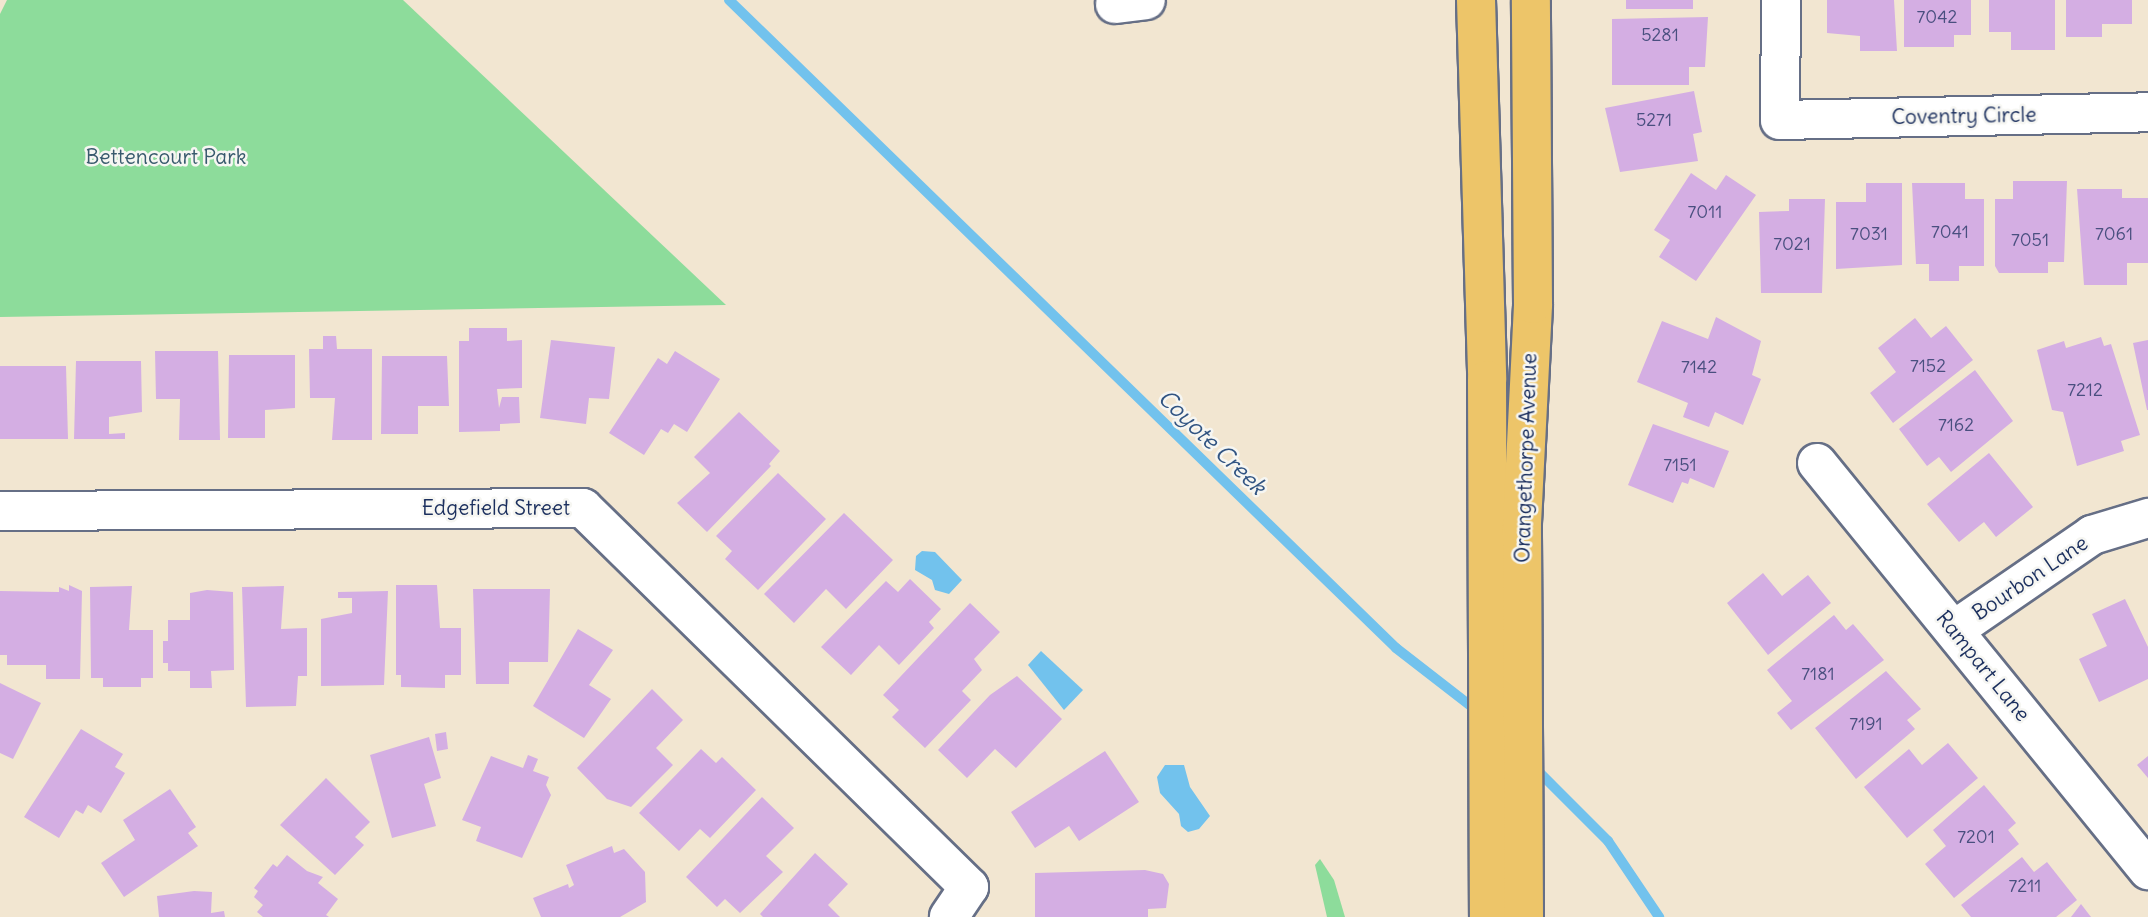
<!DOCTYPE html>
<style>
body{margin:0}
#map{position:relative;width:2148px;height:917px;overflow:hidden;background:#f2e6d1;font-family:Delius,sans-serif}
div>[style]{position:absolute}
.green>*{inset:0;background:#8ddc9b}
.water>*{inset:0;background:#72c2ed}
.stream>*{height:10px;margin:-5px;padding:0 5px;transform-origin:5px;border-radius:5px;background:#72c2ed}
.building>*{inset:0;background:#d4aee3}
.roads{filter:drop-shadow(2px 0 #666f86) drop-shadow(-2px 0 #666f86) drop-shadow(0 2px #666f86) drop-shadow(0 -2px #666f86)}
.minor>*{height:38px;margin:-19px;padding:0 19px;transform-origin:19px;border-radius:19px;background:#fff}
.major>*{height:38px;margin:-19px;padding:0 19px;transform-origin:19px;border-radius:19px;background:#edc569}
span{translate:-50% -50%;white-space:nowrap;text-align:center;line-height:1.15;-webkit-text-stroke:5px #f6f6f2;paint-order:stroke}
.number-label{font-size:18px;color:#494f7f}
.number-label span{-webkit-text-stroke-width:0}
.street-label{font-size:21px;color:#1b2f5e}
.park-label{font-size:21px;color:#385a6d}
.water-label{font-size:23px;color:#315482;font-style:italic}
</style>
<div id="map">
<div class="green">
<i style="clip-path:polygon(7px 0,403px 0,726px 305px,0 317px,0 14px)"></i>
<i style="clip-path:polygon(1320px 859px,1334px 880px,1345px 917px,1327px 917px,1315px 865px)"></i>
</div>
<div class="water">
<i style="clip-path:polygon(922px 551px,935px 552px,962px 580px,949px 594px,935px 590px,932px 580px,915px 570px,916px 556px)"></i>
<i style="clip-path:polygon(1041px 651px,1083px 690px,1064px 710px,1028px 665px)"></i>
<i style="clip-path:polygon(1165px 765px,1184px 765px,1190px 787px,1210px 816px,1199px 829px,1188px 832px,1181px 826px,1179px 814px,1160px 793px,1157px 777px)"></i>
</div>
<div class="stream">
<i style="left:729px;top:0;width:930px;rotate:44.17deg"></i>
<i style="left:1396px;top:648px;width:101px;rotate:37.8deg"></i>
<i style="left:1534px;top:767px;width:105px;rotate:45deg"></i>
<i style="left:1608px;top:841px;width:92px;rotate:56.1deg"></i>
</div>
<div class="building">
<i style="clip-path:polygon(1626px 0,1693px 0,1693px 9px,1626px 9px)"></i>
<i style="clip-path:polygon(1827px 0,1894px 0,1897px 51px,1860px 51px,1860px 36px,1827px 33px)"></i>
<i style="clip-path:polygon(1904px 0,1971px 0,1971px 35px,1954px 35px,1954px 47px,1904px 47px)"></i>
<i style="clip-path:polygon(1989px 0,2055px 0,2055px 50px,2011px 50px,2011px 32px,1989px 32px)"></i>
<i style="clip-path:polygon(2066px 0,2132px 0,2132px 24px,2102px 24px,2102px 37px,2066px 37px)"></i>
<i style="clip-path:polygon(1708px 17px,1705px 67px,1689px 67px,1689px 85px,1612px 85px,1612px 19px)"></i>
<i style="clip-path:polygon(1694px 91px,1702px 132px,1693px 134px,1698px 161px,1620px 172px,1605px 108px)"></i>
<i style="clip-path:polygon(1691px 173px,1716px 190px,1726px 175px,1756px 195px,1696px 281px,1659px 257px,1670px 240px,1654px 230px)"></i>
<i style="clip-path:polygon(2013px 181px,2067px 181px,2064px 262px,2048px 262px,2048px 273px,1999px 273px,1995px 266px,1995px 199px,2013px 199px)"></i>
<i style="clip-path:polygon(1866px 183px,1902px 183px,1902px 265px,1836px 269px,1836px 202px,1866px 202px)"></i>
<i style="clip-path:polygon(1912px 183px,1965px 183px,1965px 199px,1984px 199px,1984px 266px,1959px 266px,1959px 281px,1929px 281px,1929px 264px,1916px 264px)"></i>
<i style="clip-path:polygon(2077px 189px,2122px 189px,2122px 198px,2148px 198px,2148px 263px,2127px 263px,2127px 285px,2084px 285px)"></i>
<i style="clip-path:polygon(1789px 199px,1825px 199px,1822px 293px,1761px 293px,1759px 212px,1789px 211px)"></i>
<i style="clip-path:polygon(1716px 317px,1761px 341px,1752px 375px,1761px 379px,1743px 425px,1715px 412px,1709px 427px,1683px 417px,1688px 403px,1637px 382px,1662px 321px,1708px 339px)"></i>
<i style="clip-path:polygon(1915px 318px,1931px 338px,1946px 326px,1973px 360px,1893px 423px,1870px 393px,1896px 372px,1878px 348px)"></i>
<i style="clip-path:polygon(469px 328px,507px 328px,507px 341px,522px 340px,522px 388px,497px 389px,499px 408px,502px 397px,519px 397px,520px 423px,500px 424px,500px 431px,459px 432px,459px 341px,469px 341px)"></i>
<i style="clip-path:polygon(323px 336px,336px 336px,337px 349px,372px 349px,372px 440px,332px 440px,335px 398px,310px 398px,309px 349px,323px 349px)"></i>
<i style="clip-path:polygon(2101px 337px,2104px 346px,2111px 344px,2140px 435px,2121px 441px,2124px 451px,2077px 466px,2063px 412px,2052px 410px,2037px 350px,2064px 341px,2066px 348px)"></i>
<i style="clip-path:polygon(551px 340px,615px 347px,609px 399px,589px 398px,586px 424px,540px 418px)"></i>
<i style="clip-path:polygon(2148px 340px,2148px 410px,2147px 410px,2133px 343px)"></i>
<i style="clip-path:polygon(155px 351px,218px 351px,220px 440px,179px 440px,180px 399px,156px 399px)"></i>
<i style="clip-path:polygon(675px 351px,720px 379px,687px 432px,674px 424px,668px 433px,661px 429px,644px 455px,609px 433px,658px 358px,667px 364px)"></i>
<i style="clip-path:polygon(229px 355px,295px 355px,295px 408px,265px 410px,265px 438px,228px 438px)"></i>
<i style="clip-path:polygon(382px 356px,447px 356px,449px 406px,418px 406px,418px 434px,381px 434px)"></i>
<i style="clip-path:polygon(76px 361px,141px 361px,142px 412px,109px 417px,109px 434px,125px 433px,125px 439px,74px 439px)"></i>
<i style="clip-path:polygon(0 366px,66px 366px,68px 439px,0 439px)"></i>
<i style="clip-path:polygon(1975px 370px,2013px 421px,1951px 472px,1939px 457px,1927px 466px,1899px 429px)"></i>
<i style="clip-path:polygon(739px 412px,780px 451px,769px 464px,771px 466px,707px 532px,677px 503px,710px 473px,694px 457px)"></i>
<i style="clip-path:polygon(1653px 424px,1729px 451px,1714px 488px,1690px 478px,1688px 484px,1682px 482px,1673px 503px,1628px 485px)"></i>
<i style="clip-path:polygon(1989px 453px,2033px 507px,1996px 537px,1984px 522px,1959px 542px,1927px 504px)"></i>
<i style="clip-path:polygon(778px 473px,826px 519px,758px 590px,725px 559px,732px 551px,716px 536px)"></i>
<i style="clip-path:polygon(844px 513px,893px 560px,846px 609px,826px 589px,794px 623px,764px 594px)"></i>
<i style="clip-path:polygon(1763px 573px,1782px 596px,1808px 575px,1831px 603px,1768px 655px,1727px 603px)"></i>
<i style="clip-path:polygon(910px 579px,941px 609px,929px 622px,934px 628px,899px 665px,879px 645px,851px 675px,821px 647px,886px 581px,898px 592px)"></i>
<i style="clip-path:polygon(69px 585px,82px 591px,80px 679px,46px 679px,46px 665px,7px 665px,7px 655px,0 655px,0 591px,59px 592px,59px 587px,69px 591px)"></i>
<i style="clip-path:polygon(396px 585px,437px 585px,440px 628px,461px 628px,461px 675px,445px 675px,445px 688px,401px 687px,401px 675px,396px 675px)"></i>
<i style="clip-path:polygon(132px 586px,129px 630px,153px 630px,153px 678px,141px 678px,141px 687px,103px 687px,103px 678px,91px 678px,90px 587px)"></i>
<i style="clip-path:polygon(284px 586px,281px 629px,307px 628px,307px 676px,298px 676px,296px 706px,246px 707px,242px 587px)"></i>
<i style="clip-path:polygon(473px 589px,550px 589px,548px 662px,509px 662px,509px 684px,476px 684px)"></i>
<i style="clip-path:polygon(207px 590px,233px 592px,234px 670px,211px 671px,212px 688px,190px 688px,190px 671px,168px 671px,168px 663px,163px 663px,163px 641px,168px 641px,168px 620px,190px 620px,190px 593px)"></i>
<i style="clip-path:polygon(388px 591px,384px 685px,321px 686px,321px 619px,352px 613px,352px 598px,338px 598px,338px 592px)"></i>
<i style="clip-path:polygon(2125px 599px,2148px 647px,2148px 679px,2099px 702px,2079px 659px,2107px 646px,2092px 614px)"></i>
<i style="clip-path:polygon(970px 603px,1000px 632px,974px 659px,982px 670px,962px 691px,971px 700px,925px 748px,892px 717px,899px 710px,883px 695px)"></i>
<i style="clip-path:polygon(1834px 615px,1846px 630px,1853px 624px,1884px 660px,1791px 730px,1777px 713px,1792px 701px,1767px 670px)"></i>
<i style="clip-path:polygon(578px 629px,613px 650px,589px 685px,611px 699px,584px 738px,533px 706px)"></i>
<i style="clip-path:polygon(1886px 671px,1921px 709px,1907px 720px,1915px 729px,1856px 779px,1815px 728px)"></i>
<i style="clip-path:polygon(1017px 676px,1062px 719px,1016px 768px,995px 749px,967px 778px,938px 750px,990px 695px)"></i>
<i style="clip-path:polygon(0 683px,41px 703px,13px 759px,0 753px)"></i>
<i style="clip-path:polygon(652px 689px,683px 720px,656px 748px,673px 765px,631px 807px,607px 799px,577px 768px)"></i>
<i style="clip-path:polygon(81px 729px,123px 754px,115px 767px,125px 773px,101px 813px,88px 805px,83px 814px,76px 810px,59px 838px,24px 817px)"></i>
<i style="clip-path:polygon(446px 732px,448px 749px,437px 751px,435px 734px)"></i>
<i style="clip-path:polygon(429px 737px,441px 778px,424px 784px,436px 826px,392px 838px,370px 755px)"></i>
<i style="clip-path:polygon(1948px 743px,1978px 778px,1907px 838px,1864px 787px,1909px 749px,1922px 765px)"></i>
<i style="clip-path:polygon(701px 749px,716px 763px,722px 757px,756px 790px,710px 838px,700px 829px,679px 851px,639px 813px)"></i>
<i style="clip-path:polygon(1105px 751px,1139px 802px,1079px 841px,1069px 826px,1035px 848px,1011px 812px)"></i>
<i style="clip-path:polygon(528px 755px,538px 759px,533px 771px,549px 777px,546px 785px,551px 795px,522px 858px,476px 841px,481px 827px,462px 820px,491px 756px,523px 768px)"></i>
<i style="clip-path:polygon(2148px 756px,2148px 778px,2137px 765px)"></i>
<i style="clip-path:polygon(326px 778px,370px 822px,355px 837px,364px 845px,335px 875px,280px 825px)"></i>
<i style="clip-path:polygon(1984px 785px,2016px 823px,2008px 830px,2019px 844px,1954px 898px,1925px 864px,1946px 846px,1933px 830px)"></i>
<i style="clip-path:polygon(170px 789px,196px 827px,188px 833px,198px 846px,124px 897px,101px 863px,135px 840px,123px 820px)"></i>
<i style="clip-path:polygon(762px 797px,794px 828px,766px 856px,783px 872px,740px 913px,725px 899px,717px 907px,686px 877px)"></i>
<i style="clip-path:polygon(612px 846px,614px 853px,624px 849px,645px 872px,646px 902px,620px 917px,541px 917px,533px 898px,568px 884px,569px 888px,574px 885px,566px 865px)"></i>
<i style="clip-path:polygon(815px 853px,848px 884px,828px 905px,840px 917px,763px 917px,760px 914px)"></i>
<i style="clip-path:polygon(287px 855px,307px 871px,323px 877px,318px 883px,338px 899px,326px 915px,329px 917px,263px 917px,257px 912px,263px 905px,254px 897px,258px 891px,254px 888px,273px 864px,277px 867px)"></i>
<i style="clip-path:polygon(2022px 857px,2034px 872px,2047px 862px,2077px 900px,2056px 917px,1971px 917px,1961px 905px)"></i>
<i style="clip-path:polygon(1145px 870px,1163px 874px,1169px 884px,1166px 908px,1148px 909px,1148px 917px,1035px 917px,1035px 873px)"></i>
<i style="clip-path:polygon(194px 891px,212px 892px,211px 913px,224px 911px,225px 917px,159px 917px,157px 896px)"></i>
<i style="clip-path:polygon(2081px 904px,2091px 917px,2071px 917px)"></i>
</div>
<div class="roads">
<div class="minor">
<i style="left:1781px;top:0;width:120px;rotate:90.5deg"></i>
<i style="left:1780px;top:120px;width:368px;rotate:-1.2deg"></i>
<i style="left:1115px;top:4px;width:31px;rotate:-7deg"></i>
<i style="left:1817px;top:463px;width:525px;rotate:50.88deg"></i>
<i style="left:0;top:511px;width:583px;rotate:-0.29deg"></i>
<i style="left:583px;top:508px;width:541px;rotate:44.48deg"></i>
<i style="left:969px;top:887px;width:36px;rotate:124deg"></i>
<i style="left:1954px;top:630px;width:168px;rotate:-34.5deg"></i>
<i style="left:2092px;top:535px;width:59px;rotate:-16.9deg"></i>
</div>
<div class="major">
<i style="left:1476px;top:0;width:380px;rotate:88.3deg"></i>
<i style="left:1487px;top:380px;width:537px;rotate:89.79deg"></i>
<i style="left:1524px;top:917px;width:394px;rotate:-90.3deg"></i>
<i style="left:1522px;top:523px;width:219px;rotate:-87.1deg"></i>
<i style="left:1533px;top:304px;width:304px;rotate:-90.4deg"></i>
</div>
</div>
<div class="number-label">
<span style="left:1937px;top:17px">7042</span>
<span style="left:1660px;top:35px">5281</span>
<span style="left:1654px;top:120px">5271</span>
<span style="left:1705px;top:212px">7011</span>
<span style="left:1950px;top:232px">7041</span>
<span style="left:1869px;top:234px">7031</span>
<span style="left:2114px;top:234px">7061</span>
<span style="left:2030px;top:240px">7051</span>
<span style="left:1792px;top:244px">7021</span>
<span style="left:1928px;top:366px">7152</span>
<span style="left:1699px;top:367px">7142</span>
<span style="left:2085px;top:390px">7212</span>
<span style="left:1956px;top:425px">7162</span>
<span style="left:1680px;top:465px">7151</span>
<span style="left:1818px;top:674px">7181</span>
<span style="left:1866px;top:724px">7191</span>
<span style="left:1976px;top:837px">7201</span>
<span style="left:2025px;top:886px">7211</span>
</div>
<div class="street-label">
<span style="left:1964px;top:116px;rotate:-1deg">Coventry Circle</span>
<span style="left:1526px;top:458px;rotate:-88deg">Orangethorpe Avenue</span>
<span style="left:496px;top:508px">Edgefield Street</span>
<span style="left:2030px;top:578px;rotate:-34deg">Bourbon Lane</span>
<span style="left:1983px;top:666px;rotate:51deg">Rampart Lane</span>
</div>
<div class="park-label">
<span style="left:166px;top:157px">Bettencourt Park</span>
</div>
<div class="water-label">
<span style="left:1212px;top:442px;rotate:44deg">Coyote Creek</span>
</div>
</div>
